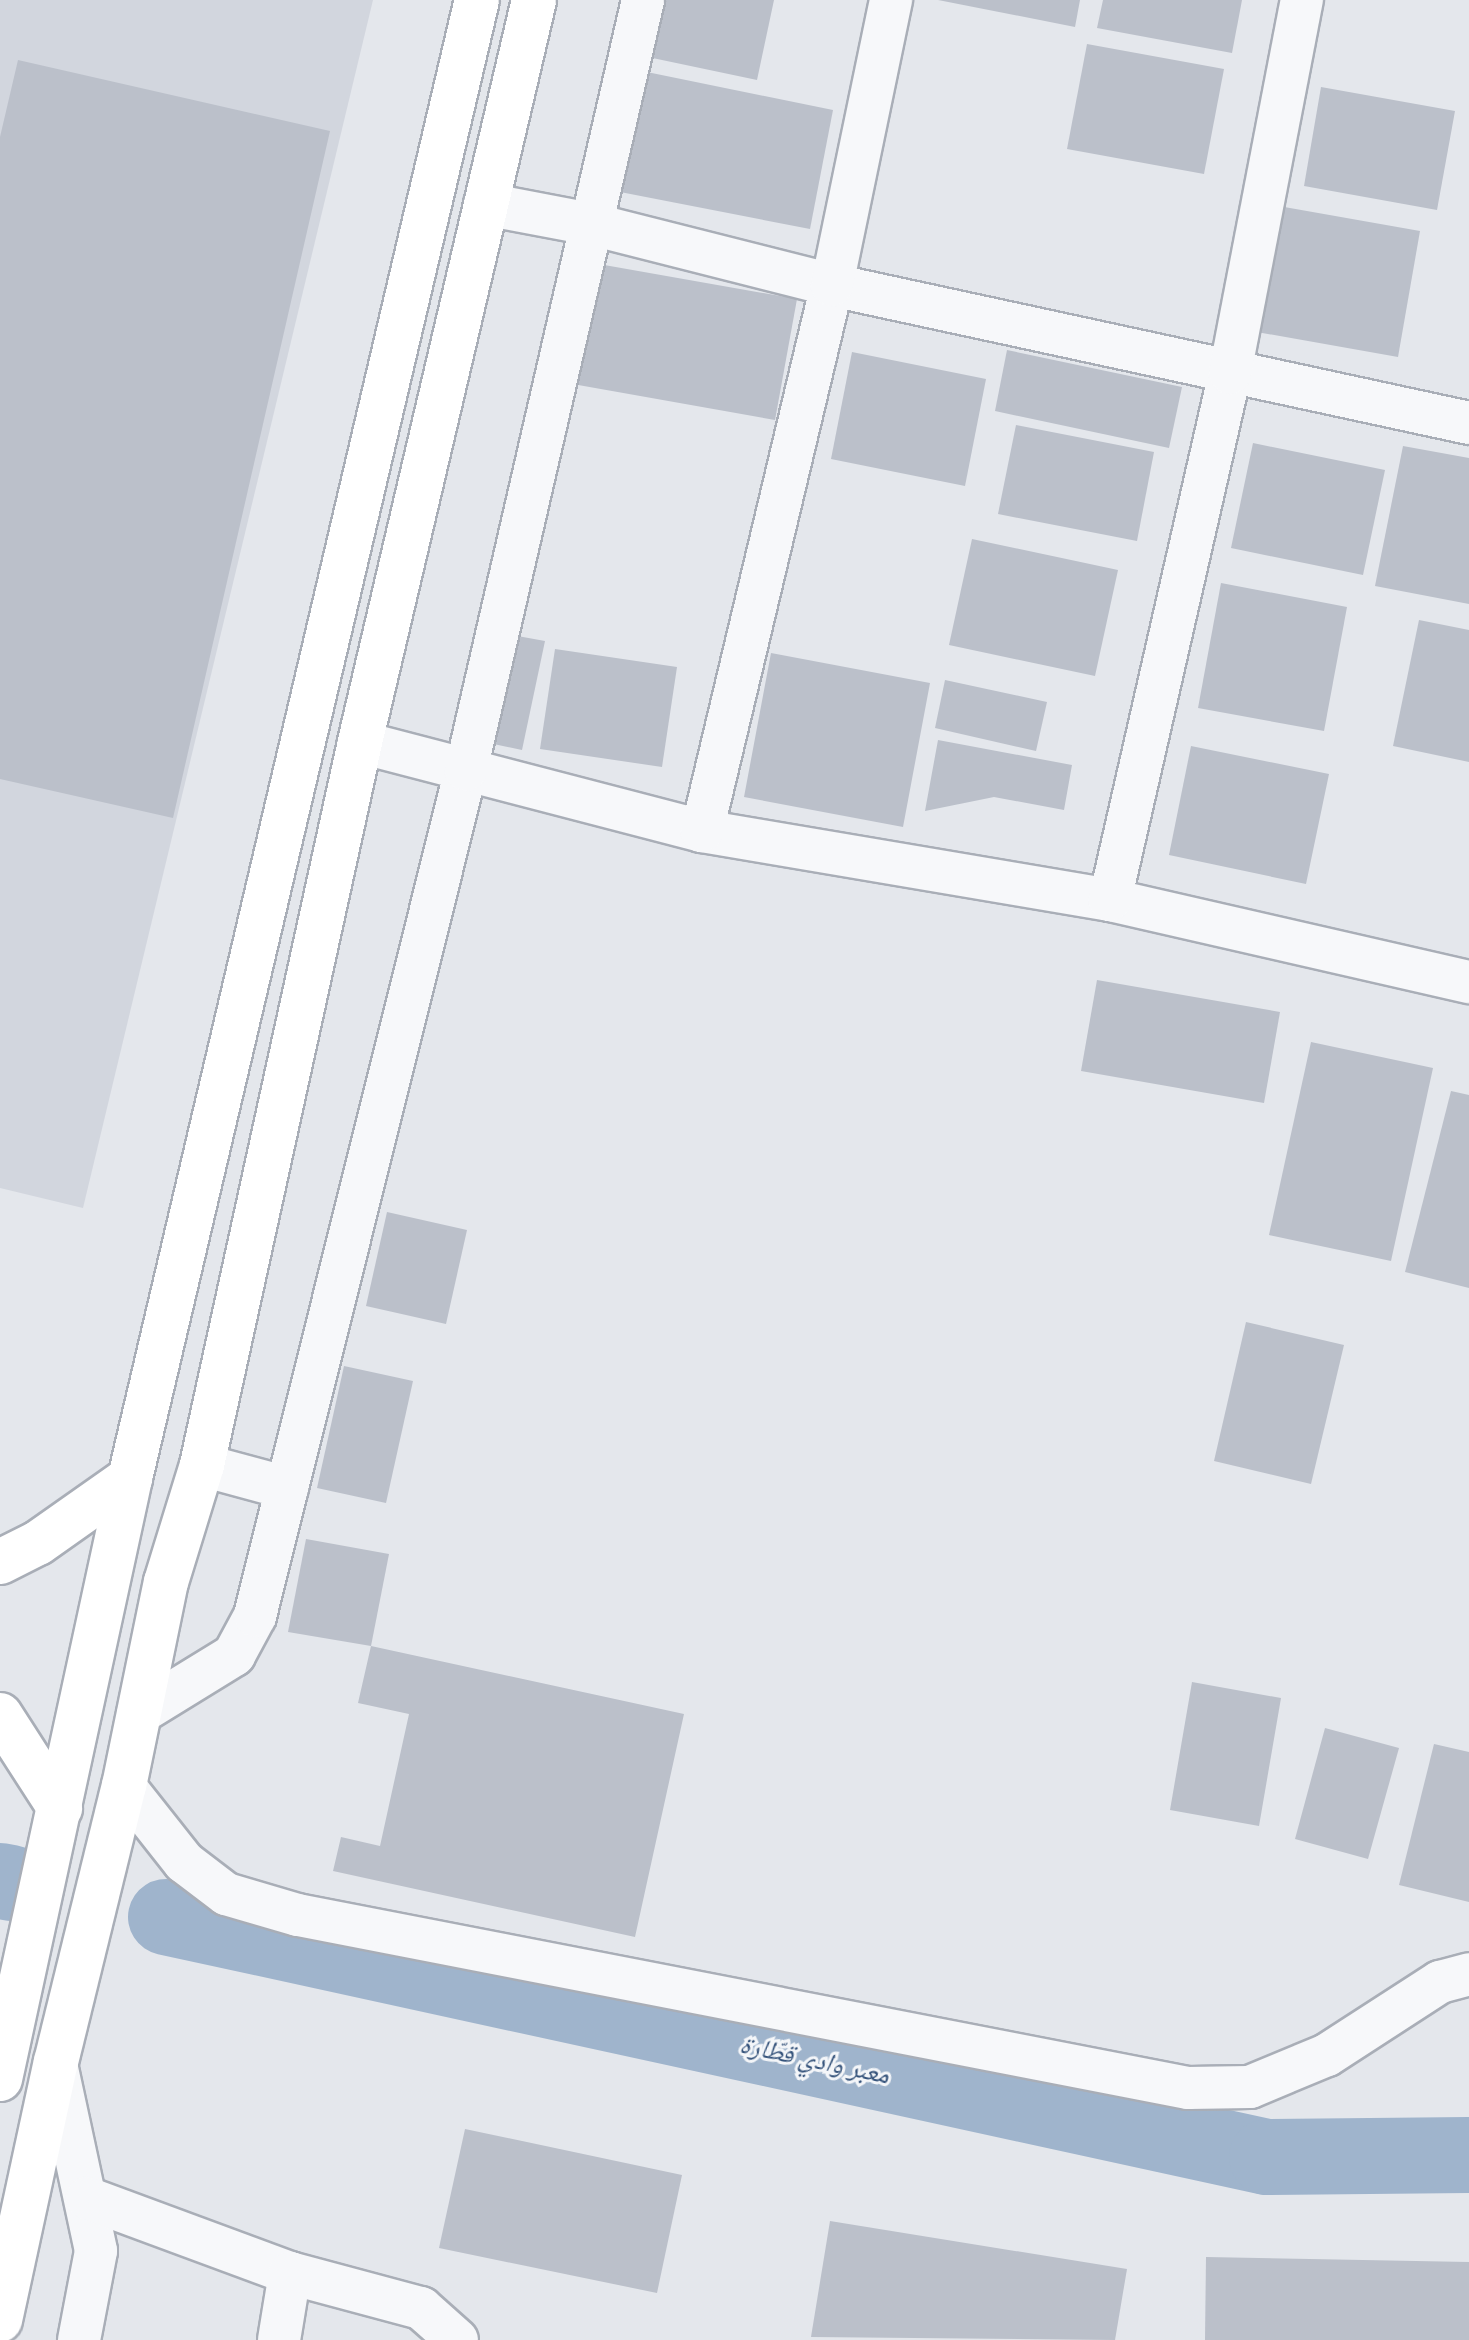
<!DOCTYPE html>
<meta charset="utf-8">
<style>
body{margin:0}
#map{position:relative;width:1469px;height:2340px;overflow:hidden;background:#e4e7ec;font-family:"Exo 2","Noto Naskh Arabic",sans-serif}
div>[style]{position:absolute}
.built>*{inset:0;background:#d2d6de}
.river>*{height:76px;margin:-38px;padding:0 38px;transform-origin:38px;border-radius:38px;background:#9fb4cc}
.building>*{inset:0;background:#bbc0ca}
.roads{filter:drop-shadow(2px 0 #a9aeb7) drop-shadow(-2px 0 #a9aeb7) drop-shadow(0 2px #a9aeb7) drop-shadow(0 -2px #a9aeb7)}
.minor>*{height:42px;margin:-21px;padding:0 21px;transform-origin:21px;border-radius:21px;background:#f7f8fa}
.major>*{height:44px;margin:-22px;padding:0 22px;transform-origin:22px;border-radius:22px;background:#fff}
.highway>*{height:44px;margin:-22px;padding:0 22px;transform-origin:22px;border-radius:22px;background:#fff}
span{translate:-50% -50%;white-space:nowrap;text-align:center;line-height:1.15;-webkit-text-stroke:6px #f4f6f9;paint-order:stroke}
.water-label{font-size:26px;color:#34527a;font-style:italic}
</style>
<div id="map">
<div class="built">
<i style="clip-path:polygon(0 0,373px 0,83px 1208px,0 1188px)"></i>
</div>
<div class="river">
<i style="left:0;top:1881px;width:11px;rotate:10deg"></i>
<i style="left:166px;top:1917px;width:1127px;rotate:12.3deg"></i>
<i style="left:1267px;top:2157px;width:202px;rotate:-0.6deg"></i>
</div>
<div class="building">
<i style="clip-path:polygon(654px 0,774px 0,757px 80px,643px 56px)"></i>
<i style="clip-path:polygon(938px 0,1080px 0,1075px 27px)"></i>
<i style="clip-path:polygon(1103px 0,1242px 0,1232px 53px,1097px 28px)"></i>
<i style="clip-path:polygon(1087px 44px,1224px 69px,1204px 174px,1067px 149px)"></i>
<i style="clip-path:polygon(18px 60px,330px 131px,173px 818px,0 779px,0 137px)"></i>
<i style="clip-path:polygon(642px 71px,833px 110px,810px 229px,615px 191px)"></i>
<i style="clip-path:polygon(1321px 87px,1455px 111px,1437px 210px,1304px 186px)"></i>
<i style="clip-path:polygon(1273px 205px,1420px 231px,1398px 357px,1251px 331px)"></i>
<i style="clip-path:polygon(593px 263px,797px 299px,775px 420px,567px 383px)"></i>
<i style="clip-path:polygon(1007px 350px,1182px 387px,1169px 448px,995px 411px)"></i>
<i style="clip-path:polygon(852px 352px,986px 379px,965px 486px,831px 459px)"></i>
<i style="clip-path:polygon(1016px 425px,1154px 452px,1137px 541px,998px 514px)"></i>
<i style="clip-path:polygon(1253px 443px,1385px 470px,1363px 575px,1231px 548px)"></i>
<i style="clip-path:polygon(1403px 446px,1469px 458px,1469px 604px,1375px 586px)"></i>
<i style="clip-path:polygon(972px 539px,1118px 570px,1095px 676px,949px 645px)"></i>
<i style="clip-path:polygon(1221px 583px,1347px 607px,1324px 731px,1198px 708px)"></i>
<i style="clip-path:polygon(1419px 620px,1469px 630px,1469px 762px,1393px 746px)"></i>
<i style="clip-path:polygon(512px 635px,545px 641px,522px 750px,484px 742px)"></i>
<i style="clip-path:polygon(555px 649px,677px 667px,662px 767px,540px 749px)"></i>
<i style="clip-path:polygon(771px 653px,930px 683px,903px 827px,744px 797px)"></i>
<i style="clip-path:polygon(945px 680px,1047px 702px,1036px 751px,935px 728px)"></i>
<i style="clip-path:polygon(938px 740px,1072px 765px,1064px 810px,994px 797px,925px 811px)"></i>
<i style="clip-path:polygon(1191px 746px,1329px 774px,1306px 884px,1169px 855px)"></i>
<i style="clip-path:polygon(1097px 980px,1280px 1012px,1264px 1103px,1081px 1071px)"></i>
<i style="clip-path:polygon(1311px 1042px,1433px 1068px,1391px 1261px,1269px 1235px)"></i>
<i style="clip-path:polygon(1451px 1091px,1469px 1095px,1469px 1288px,1405px 1272px)"></i>
<i style="clip-path:polygon(387px 1212px,467px 1230px,446px 1324px,366px 1306px)"></i>
<i style="clip-path:polygon(1246px 1322px,1344px 1345px,1311px 1484px,1214px 1461px)"></i>
<i style="clip-path:polygon(344px 1366px,413px 1381px,386px 1503px,317px 1488px)"></i>
<i style="clip-path:polygon(306px 1539px,389px 1554px,371px 1646px,288px 1632px)"></i>
<i style="clip-path:polygon(371px 1646px,684px 1714px,635px 1937px,333px 1871px,341px 1837px,380px 1846px,409px 1714px,358px 1703px)"></i>
<i style="clip-path:polygon(1192px 1682px,1281px 1698px,1259px 1826px,1170px 1810px)"></i>
<i style="clip-path:polygon(1325px 1728px,1399px 1748px,1368px 1859px,1295px 1839px)"></i>
<i style="clip-path:polygon(1434px 1744px,1469px 1752px,1469px 1902px,1399px 1885px)"></i>
<i style="clip-path:polygon(465px 2129px,682px 2175px,657px 2293px,439px 2248px)"></i>
<i style="clip-path:polygon(830px 2221px,1127px 2269px,1115px 2340px,811px 2337px)"></i>
<i style="clip-path:polygon(1206px 2257px,1469px 2262px,1469px 2340px,1205px 2340px)"></i>
</div>
<div class="roads">
<div class="minor">
<i style="left:485px;top:204px;width:112px;rotate:10.8deg"></i>
<i style="left:595px;top:225px;width:244px;rotate:14.2deg"></i>
<i style="left:832px;top:285px;width:652px;rotate:12.22deg"></i>
<i style="left:360px;top:742px;width:353px;rotate:14.6deg"></i>
<i style="left:702px;top:831px;width:414px;rotate:9.6deg"></i>
<i style="left:1110px;top:900px;width:368px;rotate:12.9deg"></i>
<i style="left:702px;top:831px;width:561px;rotate:-76.61deg"></i>
<i style="left:832px;top:285px;width:291px;rotate:-78.3deg"></i>
<i style="left:1110px;top:900px;width:540px;rotate:-77.17deg"></i>
<i style="left:1230px;top:373px;width:380px;rotate:-79.1deg"></i>
<i style="left:202px;top:1465px;width:88px;rotate:15.1deg"></i>
<i style="left:138px;top:1714px;width:113px;rotate:-31.6deg"></i>
<i style="left:234px;top:1655px;width:44px;rotate:-61.7deg"></i>
<i style="left:255px;top:1616px;width:872px;rotate:-76deg"></i>
<i style="left:466px;top:770px;width:790px;rotate:-77.05deg"></i>
<i style="left:124px;top:1786px;width:97px;rotate:51.7deg"></i>
<i style="left:184px;top:1862px;width:53px;rotate:37.3deg"></i>
<i style="left:226px;top:1894px;width:75px;rotate:16.3deg"></i>
<i style="left:298px;top:1915px;width:907px;rotate:11deg"></i>
<i style="left:1188px;top:2088px;width:62px;rotate:-0.9deg"></i>
<i style="left:1250px;top:2087px;width:83px;rotate:-22.6deg"></i>
<i style="left:1327px;top:2055px;width:135px;rotate:-32.9deg"></i>
<i style="left:1440px;top:1982px;width:30px;rotate:-15deg"></i>
<i style="left:56px;top:2064px;width:191px;rotate:77.9deg"></i>
<i style="left:96px;top:2251px;width:91px;rotate:100.8deg"></i>
<i style="left:87px;top:2198px;width:216px;rotate:20.3deg"></i>
<i style="left:290px;top:2273px;width:136px;rotate:15deg"></i>
<i style="left:421px;top:2308px;width:48px;rotate:41.6deg"></i>
<i style="left:279px;top:2340px;width:68px;rotate:-80.7deg"></i>
</div>
<div class="major">
<i style="left:0;top:1562px;width:42px;rotate:-26.6deg"></i>
<i style="left:38px;top:1543px;width:113px;rotate:-35.2deg"></i>
<i style="left:0;top:1715px;width:111px;rotate:57.2deg"></i>
</div>
<div class="highway">
<i style="left:0;top:2079px;width:615px;rotate:-77.79deg"></i>
<i style="left:130px;top:1478px;width:1518px;rotate:-76.79deg"></i>
<i style="left:0;top:2320px;width:264px;rotate:-77.8deg"></i>
<i style="left:56px;top:2062px;width:284px;rotate:-76.2deg"></i>
<i style="left:124px;top:1786px;width:208px;rotate:-78.4deg"></i>
<i style="left:166px;top:1582px;width:122px;rotate:-72.9deg"></i>
<i style="left:202px;top:1465px;width:740px;rotate:-77.67deg"></i>
<i style="left:360px;top:742px;width:762px;rotate:-76.8deg"></i>
</div>
</div>
<div class="water-label">
<span style="left:815px;top:2058px;rotate:12deg">معبر وادي قطّارة</span>
</div>
</div>
